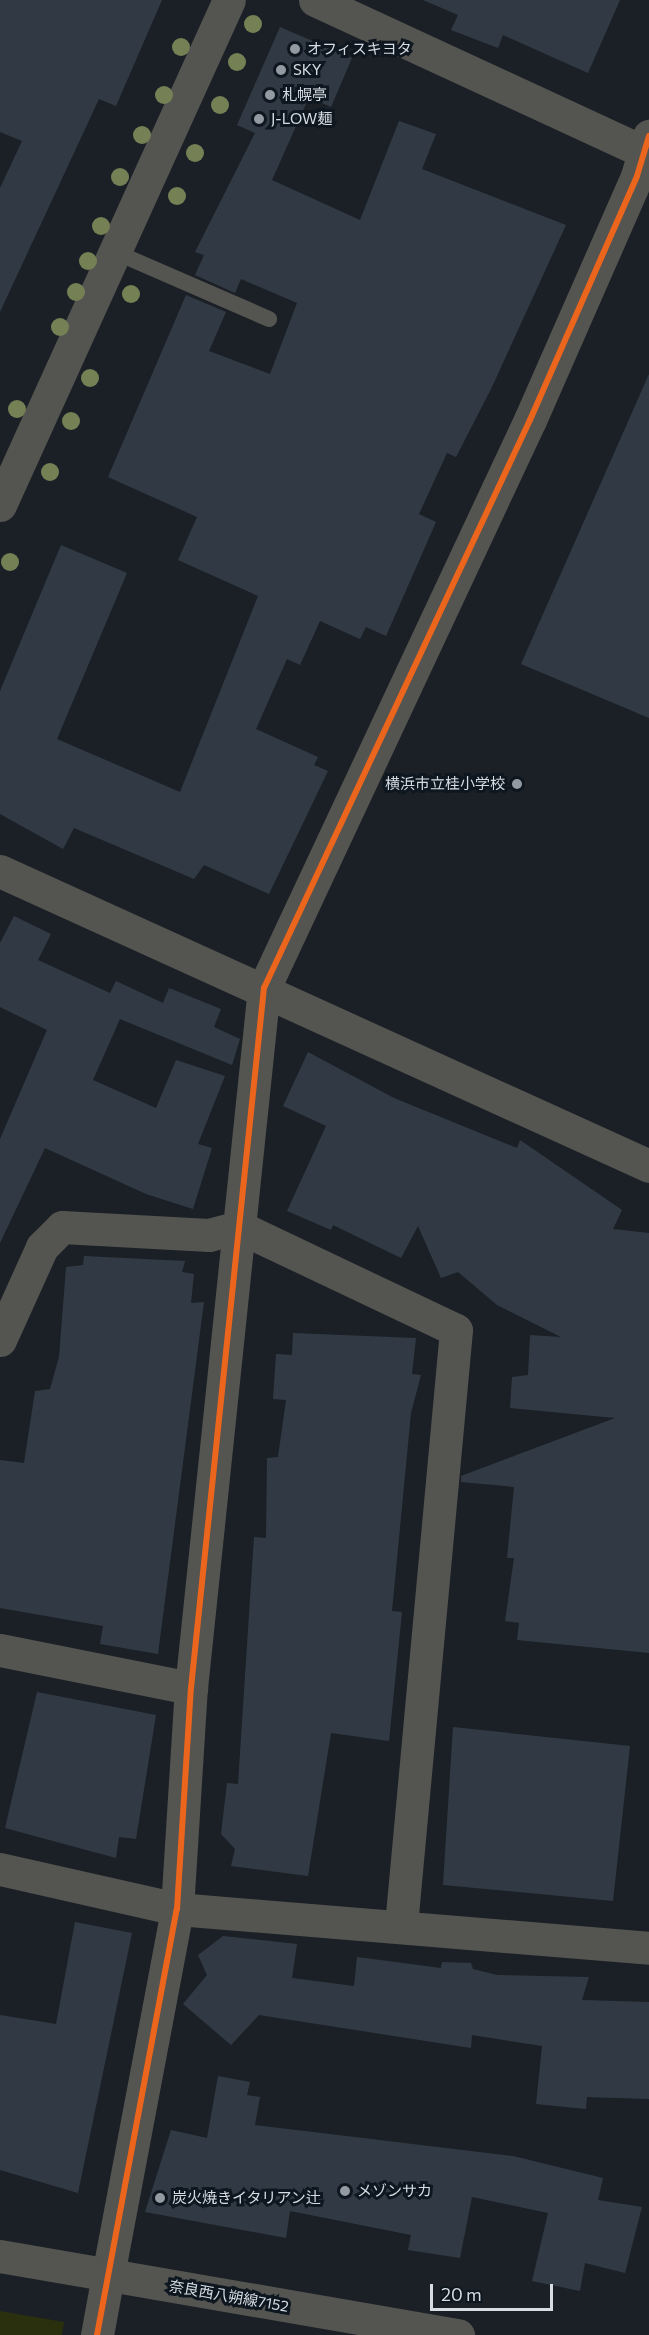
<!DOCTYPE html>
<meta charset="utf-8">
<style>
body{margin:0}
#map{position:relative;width:649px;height:2335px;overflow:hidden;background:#1b2026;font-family:Commissioner,"Noto Sans JP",sans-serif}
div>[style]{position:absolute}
.green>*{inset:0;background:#2a300e}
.building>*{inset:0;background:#313a44}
.service>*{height:16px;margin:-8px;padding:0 8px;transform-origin:8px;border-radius:8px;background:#545450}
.minor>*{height:33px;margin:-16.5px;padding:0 16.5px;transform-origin:16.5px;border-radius:16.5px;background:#545450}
.tertiary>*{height:33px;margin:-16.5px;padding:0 16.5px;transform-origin:16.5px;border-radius:16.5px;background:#545450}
.cycleway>*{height:6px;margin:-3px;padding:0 3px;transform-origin:3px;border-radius:3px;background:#eb651d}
.trees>*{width:18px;height:18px;margin:-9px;border-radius:50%;background:#768055}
.dots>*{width:16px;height:16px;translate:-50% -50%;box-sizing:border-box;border:3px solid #0e1720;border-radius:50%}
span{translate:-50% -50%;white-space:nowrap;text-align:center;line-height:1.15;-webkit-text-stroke:6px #0e1720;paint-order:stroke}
.poi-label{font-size:15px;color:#d5dce3}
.left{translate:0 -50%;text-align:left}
.right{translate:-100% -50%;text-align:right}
.street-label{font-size:15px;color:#d5dce3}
.scale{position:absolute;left:430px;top:2284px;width:123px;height:27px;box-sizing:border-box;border:3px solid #d5dce3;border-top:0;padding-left:8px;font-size:18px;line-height:21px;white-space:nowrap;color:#d5dce3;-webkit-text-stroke:4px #0e1720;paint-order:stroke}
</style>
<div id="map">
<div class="green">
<i style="clip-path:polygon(0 2311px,64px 2322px,62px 2335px,0 2335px)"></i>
</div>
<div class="building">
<i style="clip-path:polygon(0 0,162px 0,116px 106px,99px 99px,0 312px,0 188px,22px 141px,0 132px)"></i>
<i style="clip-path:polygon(423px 0,620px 0,588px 73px,503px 35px,498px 48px,451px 30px,458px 15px)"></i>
<i style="clip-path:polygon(280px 27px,352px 58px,331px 107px,309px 97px,272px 180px,360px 220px,399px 121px,436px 134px,422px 169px,566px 225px,491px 389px,456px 457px,447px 453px,419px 514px,436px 522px,386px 636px,366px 627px,360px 639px,320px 621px,300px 665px,287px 659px,256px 729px,318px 757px,314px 765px,328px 771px,269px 894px,204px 865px,194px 879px,74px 828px,63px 849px,0 814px,0 691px,61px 545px,127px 573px,57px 739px,180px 792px,258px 596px,178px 560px,197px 517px,108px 477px,186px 295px,226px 312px,209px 351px,270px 374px,297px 303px,241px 279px,235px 293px,195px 275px,204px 255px,195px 252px,255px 133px,237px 125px)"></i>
<i style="clip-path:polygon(649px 374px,649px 718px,521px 664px)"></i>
<i style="clip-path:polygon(14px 916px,51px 934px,38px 960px,110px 993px,116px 981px,163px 1003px,169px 988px,221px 1009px,214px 1027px,240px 1039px,232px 1065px,120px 1019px,93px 1080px,156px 1108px,176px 1060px,225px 1076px,198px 1144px,212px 1148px,193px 1209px,146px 1194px,45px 1148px,0 1243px,0 1139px,47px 1030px,0 1007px,0 943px)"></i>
<i style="clip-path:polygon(308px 1052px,394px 1098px,517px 1148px,520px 1140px,622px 1210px,613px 1229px,649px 1233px,649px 1653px,517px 1640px,519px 1623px,505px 1621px,514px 1558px,507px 1558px,514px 1487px,461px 1482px,461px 1476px,615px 1418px,510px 1408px,512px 1377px,528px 1375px,530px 1335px,561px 1337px,497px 1305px,458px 1272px,441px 1278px,418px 1226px,401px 1258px,333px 1225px,331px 1230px,287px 1211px,326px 1126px,283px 1106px)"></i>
<i style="clip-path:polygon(84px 1256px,185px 1261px,182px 1272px,194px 1274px,191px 1303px,204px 1302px,158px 1654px,100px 1644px,103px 1626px,0 1608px,0 1460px,24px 1463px,35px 1391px,50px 1389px,59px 1357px,66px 1267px,83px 1265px)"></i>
<i style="clip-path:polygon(293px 1333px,416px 1338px,412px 1374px,421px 1375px,411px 1413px,392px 1611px,402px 1612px,389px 1741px,331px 1733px,308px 1876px,231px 1866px,235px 1849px,221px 1834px,227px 1783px,238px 1784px,254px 1537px,266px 1538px,267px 1458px,278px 1457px,286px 1400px,273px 1399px,276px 1354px,292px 1355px)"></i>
<i style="clip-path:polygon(37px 1692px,156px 1715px,136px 1839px,119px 1837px,116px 1858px,5px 1828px)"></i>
<i style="clip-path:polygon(453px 1727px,630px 1746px,613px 1901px,443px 1885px)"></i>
<i style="clip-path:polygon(75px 1922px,132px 1933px,78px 2193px,0 2170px,0 2015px,56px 2024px)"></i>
<i style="clip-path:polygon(223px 1936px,297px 1944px,292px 1978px,354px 1986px,357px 1957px,441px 1968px,442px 1962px,471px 1963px,473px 1969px,497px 1975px,589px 1977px,582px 2000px,649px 2002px,649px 2099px,587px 2097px,586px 2109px,536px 2104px,542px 2046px,472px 2035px,471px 2048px,259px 2015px,231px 2045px,183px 2004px,207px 1975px,198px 1955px)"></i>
<i style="clip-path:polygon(218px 2076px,250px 2082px,247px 2095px,260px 2097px,255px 2125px,513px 2156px,603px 2178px,598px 2200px,642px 2207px,625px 2273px,585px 2263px,580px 2291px,532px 2281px,548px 2213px,472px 2197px,460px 2258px,408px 2250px,411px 2235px,290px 2211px,286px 2238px,145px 2212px,171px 2130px,207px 2138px)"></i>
</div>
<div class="service">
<i style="left:115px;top:252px;width:168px;rotate:23.5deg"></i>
</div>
<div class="minor">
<i style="left:315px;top:0;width:368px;rotate:24.8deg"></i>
<i style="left:0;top:1340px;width:102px;rotate:-65.7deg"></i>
<i style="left:42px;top:1247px;width:28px;rotate:-45deg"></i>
<i style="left:62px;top:1227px;width:147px;rotate:3.1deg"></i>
<i style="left:209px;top:1235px;width:31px;rotate:-15deg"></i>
<i style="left:239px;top:1227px;width:240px;rotate:25.4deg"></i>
<i style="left:456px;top:1330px;width:598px;rotate:95.28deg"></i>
<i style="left:0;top:1650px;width:195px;rotate:11.3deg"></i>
<i style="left:0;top:1869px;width:181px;rotate:12.7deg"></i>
<i style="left:177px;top:1909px;width:474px;rotate:4.7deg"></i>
<i style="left:108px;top:2275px;width:372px;rotate:-79.3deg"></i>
<i style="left:177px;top:1909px;width:221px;rotate:-86.4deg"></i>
<i style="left:191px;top:1688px;width:704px;rotate:-84.05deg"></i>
<i style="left:264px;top:988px;width:627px;rotate:-64.91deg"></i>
<i style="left:530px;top:420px;width:266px;rotate:-66.3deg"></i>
<i style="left:637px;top:176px;width:42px;rotate:-73.3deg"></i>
</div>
<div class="tertiary">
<i style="left:0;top:505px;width:554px;rotate:-65.61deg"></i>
<i style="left:0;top:871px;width:713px;rotate:24.44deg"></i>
<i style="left:0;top:2256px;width:465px;rotate:9.8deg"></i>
<i style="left:97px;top:2335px;width:61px;rotate:-79.6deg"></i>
</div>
<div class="cycleway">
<i style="left:97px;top:2335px;width:433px;rotate:-79.4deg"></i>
<i style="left:177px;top:1909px;width:221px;rotate:-86.4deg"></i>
<i style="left:191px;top:1688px;width:704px;rotate:-84.05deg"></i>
<i style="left:264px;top:988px;width:627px;rotate:-64.91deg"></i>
<i style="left:530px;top:420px;width:266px;rotate:-66.3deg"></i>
<i style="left:637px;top:176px;width:42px;rotate:-73.3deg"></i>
</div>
<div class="trees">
<i style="left:253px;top:24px"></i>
<i style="left:181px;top:47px"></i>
<i style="left:237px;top:62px"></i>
<i style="left:164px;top:95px"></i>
<i style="left:220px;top:105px"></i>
<i style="left:142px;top:135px"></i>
<i style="left:195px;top:153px"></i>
<i style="left:120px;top:177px"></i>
<i style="left:177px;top:196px"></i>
<i style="left:101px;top:226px"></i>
<i style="left:88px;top:261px"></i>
<i style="left:76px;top:292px"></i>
<i style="left:131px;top:294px"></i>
<i style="left:60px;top:327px"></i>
<i style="left:90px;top:378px"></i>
<i style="left:17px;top:409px"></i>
<i style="left:71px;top:421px"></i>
<i style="left:50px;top:472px"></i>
<i style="left:10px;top:562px"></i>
</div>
<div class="dots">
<i style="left:295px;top:49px;background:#949aa1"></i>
<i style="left:281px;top:70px;background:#949aa1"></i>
<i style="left:270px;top:95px;background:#949aa1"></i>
<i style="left:259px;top:119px;background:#949aa1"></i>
<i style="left:517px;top:784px;background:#949aa1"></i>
<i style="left:345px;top:2191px;background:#949aa1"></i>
<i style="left:160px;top:2198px;background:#949aa1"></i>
</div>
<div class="poi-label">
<span class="left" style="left:307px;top:49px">オフィスキヨタ</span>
<span class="left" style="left:293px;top:70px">SKY</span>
<span class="left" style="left:282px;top:95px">札幌亭</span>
<span class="left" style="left:271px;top:119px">J-LOW麺</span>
<span class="right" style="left:505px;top:784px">横浜市立桂小学校</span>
<span class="left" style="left:357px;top:2191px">メゾンサカ</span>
<span class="left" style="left:172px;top:2198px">炭火焼きイタリアン辻</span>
</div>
<div class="street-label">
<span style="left:229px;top:2296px;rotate:10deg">奈良西八朔線7152</span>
</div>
<div class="scale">20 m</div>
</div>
